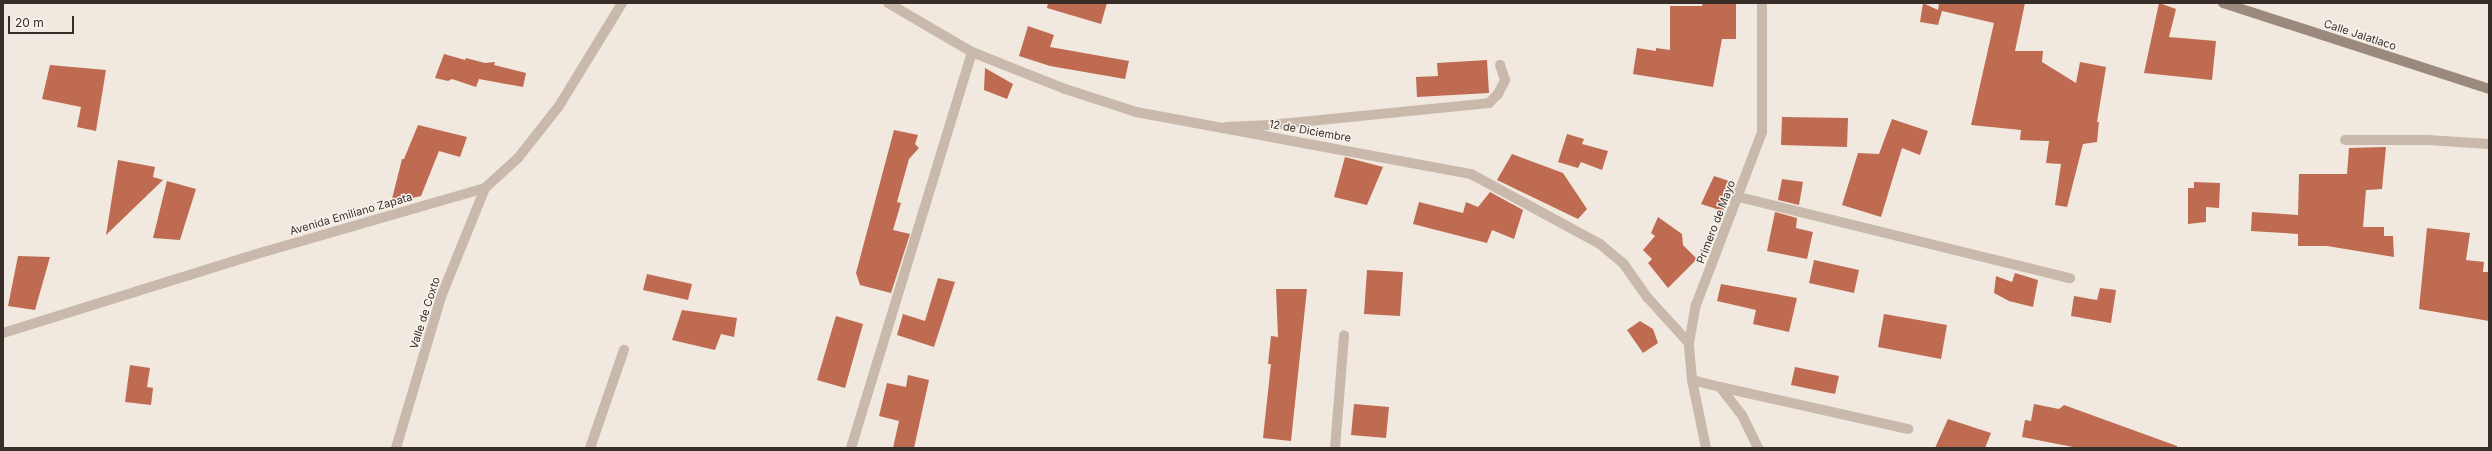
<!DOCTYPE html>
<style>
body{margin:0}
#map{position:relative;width:2492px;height:451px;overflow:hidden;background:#f1e9df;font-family:Inter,sans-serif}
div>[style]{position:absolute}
.building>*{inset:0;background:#be6b51}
.service>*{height:10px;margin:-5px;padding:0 5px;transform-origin:5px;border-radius:5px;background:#c9b9ac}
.minor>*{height:10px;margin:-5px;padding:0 5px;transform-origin:5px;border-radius:5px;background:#c9b9ac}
.secondary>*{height:10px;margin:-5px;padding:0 5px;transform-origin:5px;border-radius:5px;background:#9c897d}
span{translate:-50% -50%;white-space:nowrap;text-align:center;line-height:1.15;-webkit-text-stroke:3px #f9f3ec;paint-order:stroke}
.street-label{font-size:11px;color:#372e2a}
.frame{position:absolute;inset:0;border:4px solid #372e2a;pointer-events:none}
.scale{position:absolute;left:8px;top:16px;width:66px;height:18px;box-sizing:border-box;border:2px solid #372e2a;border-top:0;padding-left:5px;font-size:12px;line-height:14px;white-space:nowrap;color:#372e2a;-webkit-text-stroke:3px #f9f3ec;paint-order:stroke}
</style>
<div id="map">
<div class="building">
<i style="clip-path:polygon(1048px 3px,1107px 3px,1101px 24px,1047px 8px)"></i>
<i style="clip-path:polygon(1703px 3px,1736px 3px,1736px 39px,1722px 39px,1713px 87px,1633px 74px,1637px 48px,1656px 51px,1656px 48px,1670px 50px,1670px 6px,1702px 6px)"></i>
<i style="clip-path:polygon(1923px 3px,1938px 10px,1939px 3px,2025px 3px,2015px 51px,2043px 51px,2042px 62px,2076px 83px,2080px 62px,2106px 67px,2097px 122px,2099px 122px,2097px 142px,2083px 144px,2067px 207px,2055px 205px,2061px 164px,2046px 163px,2049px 141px,2020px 140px,2021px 130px,1971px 125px,1994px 23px,1942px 11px,1938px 25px,1920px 22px)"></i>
<i style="clip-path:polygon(2159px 3px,2176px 9px,2169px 37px,2216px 41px,2212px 80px,2144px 73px)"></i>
<i style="clip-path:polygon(1028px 26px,1054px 35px,1050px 47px,1129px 61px,1125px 79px,1050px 66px,1019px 56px)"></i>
<i style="clip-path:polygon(444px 54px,465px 60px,466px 58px,485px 63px,495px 62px,494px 65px,526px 73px,523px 87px,479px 79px,476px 87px,452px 79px,448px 81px,435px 78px)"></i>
<i style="clip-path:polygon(1487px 60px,1489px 93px,1417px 97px,1416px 77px,1438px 76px,1437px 63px)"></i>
<i style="clip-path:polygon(50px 65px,106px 70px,96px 131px,77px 127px,81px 107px,42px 99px)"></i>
<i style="clip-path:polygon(985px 68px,1013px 84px,1007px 99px,984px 90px)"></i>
<i style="clip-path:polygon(1782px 117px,1848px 118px,1847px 147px,1781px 145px)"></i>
<i style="clip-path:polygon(1892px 119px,1928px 131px,1920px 155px,1902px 148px,1881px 217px,1842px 205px,1858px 153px,1879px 154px)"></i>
<i style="clip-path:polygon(418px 125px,467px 137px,460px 157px,439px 151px,421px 196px,391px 203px,402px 159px,404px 159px)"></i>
<i style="clip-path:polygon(894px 130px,918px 135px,915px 144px,919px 148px,909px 159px,897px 202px,901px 203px,893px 230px,910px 234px,891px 293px,860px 285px,856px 273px)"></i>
<i style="clip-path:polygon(1567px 134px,1584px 139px,1582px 144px,1608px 151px,1602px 170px,1581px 162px,1578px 168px,1558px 162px)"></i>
<i style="clip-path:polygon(2386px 147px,2382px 189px,2366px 190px,2363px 227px,2384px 227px,2384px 236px,2393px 236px,2394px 257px,2327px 246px,2298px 246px,2298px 234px,2251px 231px,2252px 212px,2298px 215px,2299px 174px,2347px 174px,2349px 148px)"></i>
<i style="clip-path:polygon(1512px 154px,1563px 173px,1587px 209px,1578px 219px,1497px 180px)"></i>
<i style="clip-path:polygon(1345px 157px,1383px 167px,1367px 205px,1334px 197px)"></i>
<i style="clip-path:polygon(118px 160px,155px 167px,153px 177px,163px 180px,106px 235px)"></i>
<i style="clip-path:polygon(1714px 176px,1735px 183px,1723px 211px,1701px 204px)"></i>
<i style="clip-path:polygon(1782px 179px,1803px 182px,1799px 205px,1778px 200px)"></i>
<i style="clip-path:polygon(167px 181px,196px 189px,180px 240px,153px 238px)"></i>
<i style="clip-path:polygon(2194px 182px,2220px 183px,2219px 208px,2206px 207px,2206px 222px,2188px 224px,2188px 188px,2194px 188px)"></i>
<i style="clip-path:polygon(1490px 192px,1523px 210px,1514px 239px,1492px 230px,1487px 243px,1413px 224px,1419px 202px,1463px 213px,1466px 202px,1478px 207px)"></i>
<i style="clip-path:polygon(1775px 212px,1797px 218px,1796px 228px,1813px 232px,1807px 259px,1767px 251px)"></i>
<i style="clip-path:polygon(1658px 217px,1682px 234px,1683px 245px,1697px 259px,1668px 288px,1648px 263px,1652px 259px,1643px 250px,1655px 236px,1651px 233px)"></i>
<i style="clip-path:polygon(2427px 228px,2470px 233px,2466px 260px,2484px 262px,2483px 272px,2489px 272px,2489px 321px,2419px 309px)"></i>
<i style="clip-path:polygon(18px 256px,50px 257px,35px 310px,8px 306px)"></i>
<i style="clip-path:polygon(1814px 260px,1859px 270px,1854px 293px,1809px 283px)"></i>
<i style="clip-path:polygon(1367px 270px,1403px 272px,1400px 316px,1364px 314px)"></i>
<i style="clip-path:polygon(2015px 273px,2038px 280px,2033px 307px,2009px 301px,1994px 293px,1996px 276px,2012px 282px)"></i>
<i style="clip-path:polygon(647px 274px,692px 284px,688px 300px,643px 290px)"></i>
<i style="clip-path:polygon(938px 278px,955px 282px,934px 347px,897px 335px,903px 314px,925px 321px)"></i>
<i style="clip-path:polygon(1721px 284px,1797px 298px,1789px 332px,1753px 324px,1756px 310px,1717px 301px)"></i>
<i style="clip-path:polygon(2100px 288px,2116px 290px,2111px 323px,2071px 316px,2074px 296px,2097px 300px)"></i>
<i style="clip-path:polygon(1276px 289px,1307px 289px,1291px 441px,1263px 438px,1271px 364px,1268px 364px,1271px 336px,1278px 337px)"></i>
<i style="clip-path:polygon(682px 310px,737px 318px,734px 337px,721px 334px,715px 350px,672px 340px)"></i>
<i style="clip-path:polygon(1884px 314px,1947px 325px,1941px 359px,1878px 347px)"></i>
<i style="clip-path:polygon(836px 316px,863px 324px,845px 388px,817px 380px)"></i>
<i style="clip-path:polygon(1640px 321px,1653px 329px,1658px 343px,1643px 353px,1627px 330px)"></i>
<i style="clip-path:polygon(130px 365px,150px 368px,147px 387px,153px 388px,151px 405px,125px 402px)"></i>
<i style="clip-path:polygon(1795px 367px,1839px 376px,1835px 394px,1791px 385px)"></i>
<i style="clip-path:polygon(908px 375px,929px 380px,914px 448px,893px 448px,899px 421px,879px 416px,887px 383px,906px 387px)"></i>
<i style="clip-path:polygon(1354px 404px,1389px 407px,1386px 438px,1351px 435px)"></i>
<i style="clip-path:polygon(2034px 404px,2059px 409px,2064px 405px,2177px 446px,2177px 448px,2078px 448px,2022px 437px,2025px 420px,2031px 421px)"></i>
<i style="clip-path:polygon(1948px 419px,1991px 433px,1985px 448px,1935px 448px)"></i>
</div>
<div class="service">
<i style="left:1226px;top:127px;width:44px;rotate:-2.6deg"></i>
<i style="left:1270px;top:125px;width:220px;rotate:-5.7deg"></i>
<i style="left:1489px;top:103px;width:13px;rotate:-45deg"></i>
<i style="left:1498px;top:94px;width:16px;rotate:-63deg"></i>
<i style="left:1505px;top:80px;width:16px;rotate:-108deg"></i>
<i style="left:1720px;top:387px;width:193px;rotate:12.6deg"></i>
<i style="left:1335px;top:448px;width:113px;rotate:-85.4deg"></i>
</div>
<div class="minor">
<i style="left:888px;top:3px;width:97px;rotate:30.3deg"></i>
<i style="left:972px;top:52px;width:100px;rotate:21.7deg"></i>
<i style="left:1065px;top:89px;width:75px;rotate:17.9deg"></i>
<i style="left:1136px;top:112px;width:341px;rotate:10.5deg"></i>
<i style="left:1471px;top:174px;width:147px;rotate:28.5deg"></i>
<i style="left:1600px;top:244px;width:30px;rotate:40deg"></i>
<i style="left:1623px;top:263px;width:42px;rotate:54.8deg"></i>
<i style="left:1647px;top:297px;width:62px;rotate:47.6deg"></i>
<i style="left:2345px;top:140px;width:83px"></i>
<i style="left:2428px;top:140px;width:61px;rotate:3.8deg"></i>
<i style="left:1739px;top:197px;width:341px;rotate:13.8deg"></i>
<i style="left:3px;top:333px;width:276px;rotate:-17.3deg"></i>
<i style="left:267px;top:251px;width:227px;rotate:-16.1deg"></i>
<i style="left:485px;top:188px;width:45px;rotate:-42.3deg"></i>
<i style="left:518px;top:158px;width:66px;rotate:-51.7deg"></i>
<i style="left:559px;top:106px;width:121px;rotate:-58.5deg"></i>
<i style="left:1692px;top:380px;width:29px;rotate:14deg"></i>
<i style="left:1720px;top:387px;width:36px;rotate:52deg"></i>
<i style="left:1742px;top:415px;width:37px;rotate:64deg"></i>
<i style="left:396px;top:448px;width:158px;rotate:-73.4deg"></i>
<i style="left:441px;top:297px;width:118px;rotate:-68deg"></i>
<i style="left:590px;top:448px;width:104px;rotate:-70.9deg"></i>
<i style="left:851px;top:448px;width:414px;rotate:-73deg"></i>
<i style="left:1706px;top:448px;width:69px;rotate:-101.6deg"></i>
<i style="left:1692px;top:380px;width:37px;rotate:-95deg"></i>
<i style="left:1689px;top:343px;width:39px;rotate:-80deg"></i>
<i style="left:1696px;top:305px;width:185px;rotate:-69.1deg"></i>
<i style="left:1762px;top:132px;width:129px;rotate:-90deg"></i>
</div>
<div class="secondary">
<i style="left:2223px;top:3px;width:280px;rotate:17.9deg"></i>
</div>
<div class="street-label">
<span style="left:2360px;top:35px;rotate:18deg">Calle Jalatlaco</span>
<span style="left:1310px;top:131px;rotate:10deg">12 de Diciembre</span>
<span style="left:351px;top:214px;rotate:-16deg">Avenida Emiliano Zapata</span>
<span style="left:1716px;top:222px;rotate:-69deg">Primero de Mayo</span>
<span style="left:425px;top:313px;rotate:-72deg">Valle de Coxto</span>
</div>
<div class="frame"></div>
<div class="scale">20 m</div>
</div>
